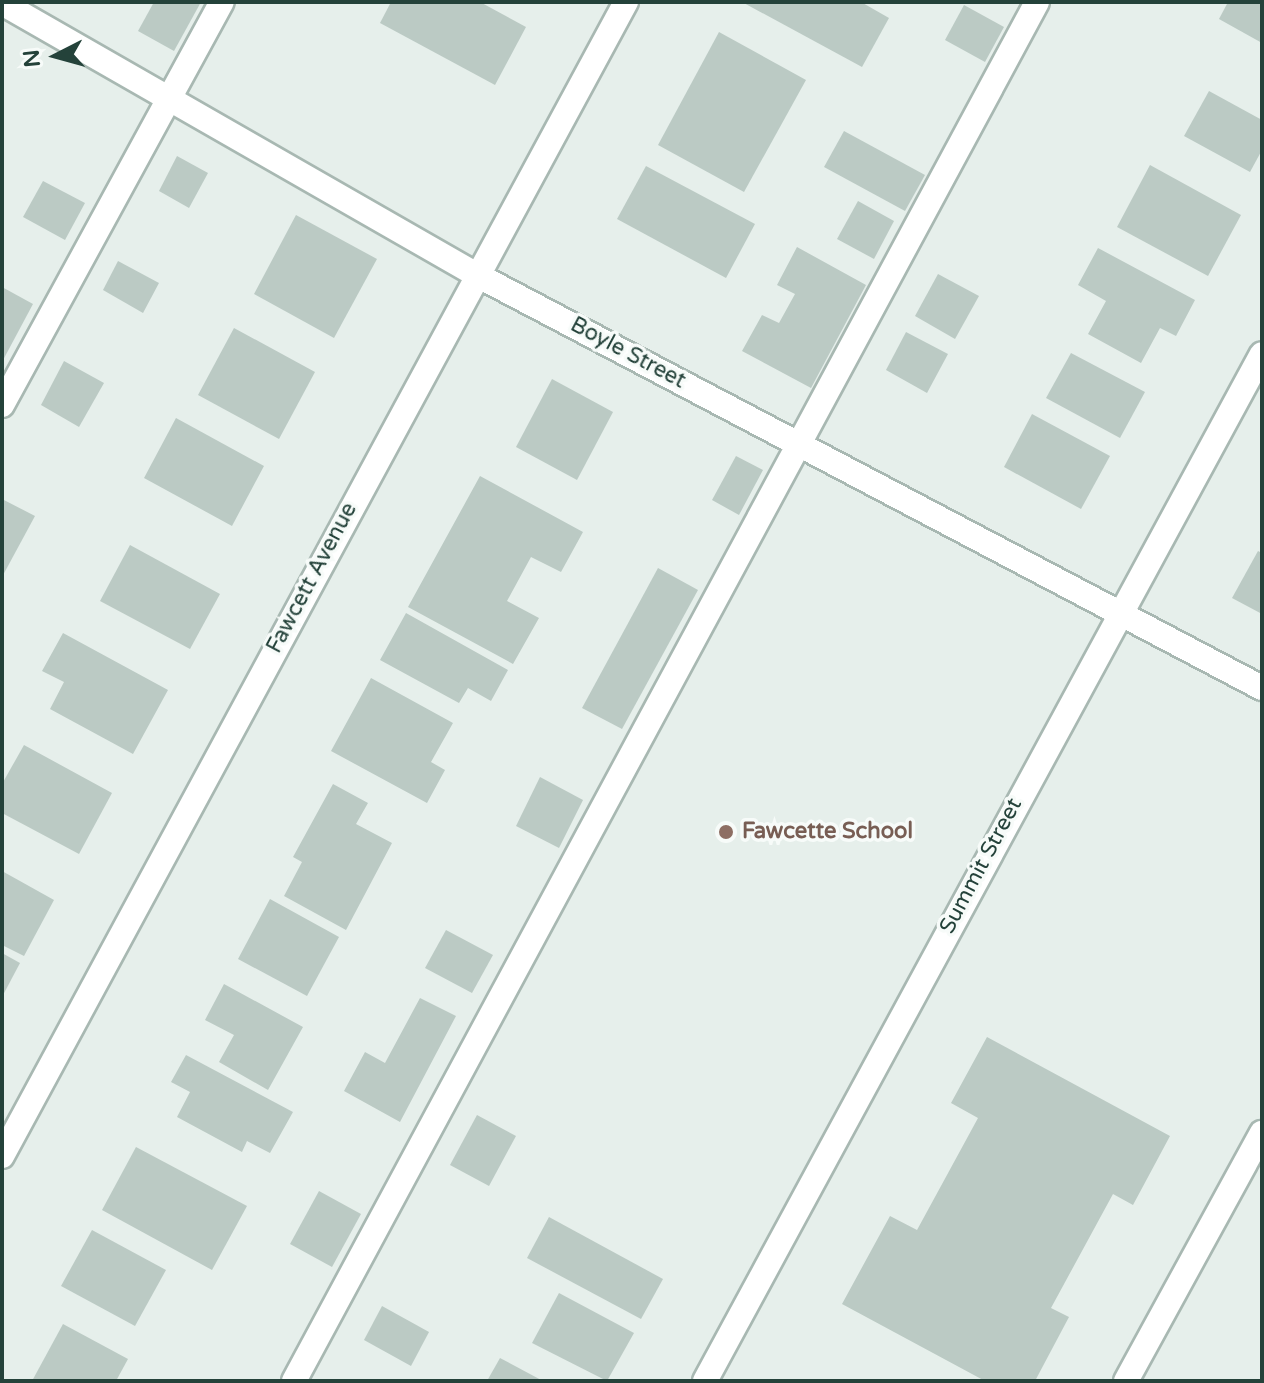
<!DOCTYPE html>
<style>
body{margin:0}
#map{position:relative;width:1264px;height:1383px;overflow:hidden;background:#e6efeb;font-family:"Varela Round",sans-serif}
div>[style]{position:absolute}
.building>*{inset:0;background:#bbcac4}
.roads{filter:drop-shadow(2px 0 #a8b8b2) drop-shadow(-2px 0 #a8b8b2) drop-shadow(0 2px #a8b8b2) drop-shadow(0 -2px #a8b8b2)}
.minor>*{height:24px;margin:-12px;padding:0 12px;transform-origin:12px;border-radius:12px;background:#fff}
.dots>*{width:22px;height:22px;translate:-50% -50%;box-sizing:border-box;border:4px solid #f7fbf9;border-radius:50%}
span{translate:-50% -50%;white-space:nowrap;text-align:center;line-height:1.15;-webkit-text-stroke:7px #f7fbf9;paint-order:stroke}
.street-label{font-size:22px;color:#24423a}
.education-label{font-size:22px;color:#785e54;font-weight:700}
.left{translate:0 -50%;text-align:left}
.frame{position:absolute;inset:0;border:4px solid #24423a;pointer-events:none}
.north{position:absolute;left:16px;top:16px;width:80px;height:80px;-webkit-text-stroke:6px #f7fbf9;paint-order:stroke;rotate:264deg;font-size:22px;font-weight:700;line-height:32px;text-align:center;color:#24423a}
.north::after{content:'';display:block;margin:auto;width:28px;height:36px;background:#24423a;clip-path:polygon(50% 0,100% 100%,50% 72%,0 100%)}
</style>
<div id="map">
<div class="building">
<i style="clip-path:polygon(154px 2px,201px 2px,174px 51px,138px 31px)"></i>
<i style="clip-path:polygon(391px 2px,480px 2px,526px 27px,495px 85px,380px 23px)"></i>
<i style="clip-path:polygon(742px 2px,861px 2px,889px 18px,862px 67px)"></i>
<i style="clip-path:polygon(1228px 2px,1262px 2px,1262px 43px,1219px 19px)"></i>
<i style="clip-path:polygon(964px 5px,1004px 27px,985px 62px,945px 40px)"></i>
<i style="clip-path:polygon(719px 32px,806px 80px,744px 192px,658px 145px)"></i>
<i style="clip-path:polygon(1209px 91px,1262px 120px,1262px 150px,1250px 172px,1184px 136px)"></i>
<i style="clip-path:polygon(844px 131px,925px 175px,905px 211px,824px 167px)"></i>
<i style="clip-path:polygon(177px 156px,208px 173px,189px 208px,159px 191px)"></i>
<i style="clip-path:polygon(1150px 165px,1241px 215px,1208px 276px,1117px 227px)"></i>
<i style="clip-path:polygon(646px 166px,755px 224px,726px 278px,617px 219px)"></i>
<i style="clip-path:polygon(43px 181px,85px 203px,65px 240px,23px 217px)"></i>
<i style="clip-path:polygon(858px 201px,894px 221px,874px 259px,837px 239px)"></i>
<i style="clip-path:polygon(296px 215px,377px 259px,334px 338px,254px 294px)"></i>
<i style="clip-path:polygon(797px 247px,866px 285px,811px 388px,742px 351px,762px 315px,779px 323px,795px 294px,777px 285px)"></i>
<i style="clip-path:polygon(1098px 248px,1195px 300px,1176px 336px,1160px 328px,1141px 363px,1088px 334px,1106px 301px,1078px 285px)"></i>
<i style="clip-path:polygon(118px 261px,159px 283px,143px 313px,103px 290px)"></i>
<i style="clip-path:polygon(938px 274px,979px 296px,955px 339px,915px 316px)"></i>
<i style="clip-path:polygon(2px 287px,33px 304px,2px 362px)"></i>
<i style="clip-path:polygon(234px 328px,315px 372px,279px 439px,198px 395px)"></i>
<i style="clip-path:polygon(906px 332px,948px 354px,927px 393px,886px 370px)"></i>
<i style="clip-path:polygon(1071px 353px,1145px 392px,1120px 438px,1046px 398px)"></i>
<i style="clip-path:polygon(64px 361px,104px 383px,79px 427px,41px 405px)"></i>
<i style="clip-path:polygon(552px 379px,613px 412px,577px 480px,516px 447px)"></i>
<i style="clip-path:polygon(1032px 414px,1110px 456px,1081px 509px,1004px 467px)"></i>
<i style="clip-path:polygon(176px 418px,264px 466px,232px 526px,144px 478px)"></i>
<i style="clip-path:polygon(736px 456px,763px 470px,739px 515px,712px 500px)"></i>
<i style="clip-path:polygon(480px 476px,583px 532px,561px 572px,531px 557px,507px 601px,539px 618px,513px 664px,408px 607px)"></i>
<i style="clip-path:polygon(2px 499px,35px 516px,2px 577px)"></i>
<i style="clip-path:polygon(130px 545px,220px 594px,190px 649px,100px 601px)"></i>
<i style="clip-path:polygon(1258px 551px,1262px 553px,1262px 614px,1232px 598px)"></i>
<i style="clip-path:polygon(658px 568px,698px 590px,622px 729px,582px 708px)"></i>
<i style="clip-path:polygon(406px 613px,508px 670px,491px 701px,468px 688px,459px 703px,380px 660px)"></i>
<i style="clip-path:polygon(63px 633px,168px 690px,133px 754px,50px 709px,64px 682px,42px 671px)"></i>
<i style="clip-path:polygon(371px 678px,453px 723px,431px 762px,445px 770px,427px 803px,331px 751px)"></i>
<i style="clip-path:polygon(24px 745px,112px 793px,79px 854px,2px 813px,2px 784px)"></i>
<i style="clip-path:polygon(540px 777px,583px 800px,559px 848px,516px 826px)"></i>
<i style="clip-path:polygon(333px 784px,368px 803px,356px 824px,392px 843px,346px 930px,284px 896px,302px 862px,293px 857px)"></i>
<i style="clip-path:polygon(2px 871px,54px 900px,24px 956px,2px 945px)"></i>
<i style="clip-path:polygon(270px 899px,339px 937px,307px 996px,238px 959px)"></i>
<i style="clip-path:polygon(446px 930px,493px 955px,472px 993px,425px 968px)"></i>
<i style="clip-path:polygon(2px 953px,20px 963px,2px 997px)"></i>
<i style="clip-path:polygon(224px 984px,303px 1027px,268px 1090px,219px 1062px,234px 1035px,205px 1020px)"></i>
<i style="clip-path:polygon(420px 998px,456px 1016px,400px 1122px,344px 1091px,365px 1052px,385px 1063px)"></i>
<i style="clip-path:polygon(987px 1037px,1170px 1136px,1133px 1205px,1113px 1194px,1051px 1308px,1069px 1317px,1035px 1381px,985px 1381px,842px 1304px,890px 1216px,917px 1230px,978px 1118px,951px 1103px)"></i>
<i style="clip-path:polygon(186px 1055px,293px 1112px,270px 1153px,247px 1141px,242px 1152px,177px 1117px,190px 1092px,171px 1082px)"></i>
<i style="clip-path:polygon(477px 1115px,516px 1136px,489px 1186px,450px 1165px)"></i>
<i style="clip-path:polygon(136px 1147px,247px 1206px,212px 1270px,102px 1210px)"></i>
<i style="clip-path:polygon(319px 1191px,361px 1214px,332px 1267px,290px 1244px)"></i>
<i style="clip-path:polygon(549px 1217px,663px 1279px,641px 1319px,527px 1258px)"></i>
<i style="clip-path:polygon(92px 1230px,166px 1270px,135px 1326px,61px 1286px)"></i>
<i style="clip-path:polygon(559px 1293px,634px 1333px,607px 1381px,532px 1343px)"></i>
<i style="clip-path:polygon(382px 1306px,429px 1332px,411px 1366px,364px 1340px)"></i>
<i style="clip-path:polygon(63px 1324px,128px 1359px,116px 1381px,32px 1381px)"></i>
<i style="clip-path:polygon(500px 1358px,543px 1381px,487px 1381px)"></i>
</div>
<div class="roads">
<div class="minor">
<i style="left:2px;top:3px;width:545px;rotate:29.81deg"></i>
<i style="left:475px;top:274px;width:889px;rotate:27.75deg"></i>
<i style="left:2px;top:405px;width:459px;rotate:-61.4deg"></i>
<i style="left:2px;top:1156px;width:1312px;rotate:-61.6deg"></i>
<i style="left:294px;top:1381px;width:1566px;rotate:-61.68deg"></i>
<i style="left:705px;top:1381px;width:1168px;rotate:-61.53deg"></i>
<i style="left:1126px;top:1381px;width:283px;rotate:-61.3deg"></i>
</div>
</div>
<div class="dots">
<i style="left:726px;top:832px;background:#8d6e63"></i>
</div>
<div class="street-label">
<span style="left:628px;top:353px;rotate:28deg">Boyle Street</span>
<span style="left:312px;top:578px;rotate:-62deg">Fawcett Avenue</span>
<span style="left:981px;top:866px;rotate:-62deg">Summit Street</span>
</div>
<div class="education-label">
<span class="left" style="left:742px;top:832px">Fawcette School</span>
</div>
<div class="frame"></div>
<div class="north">N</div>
</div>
